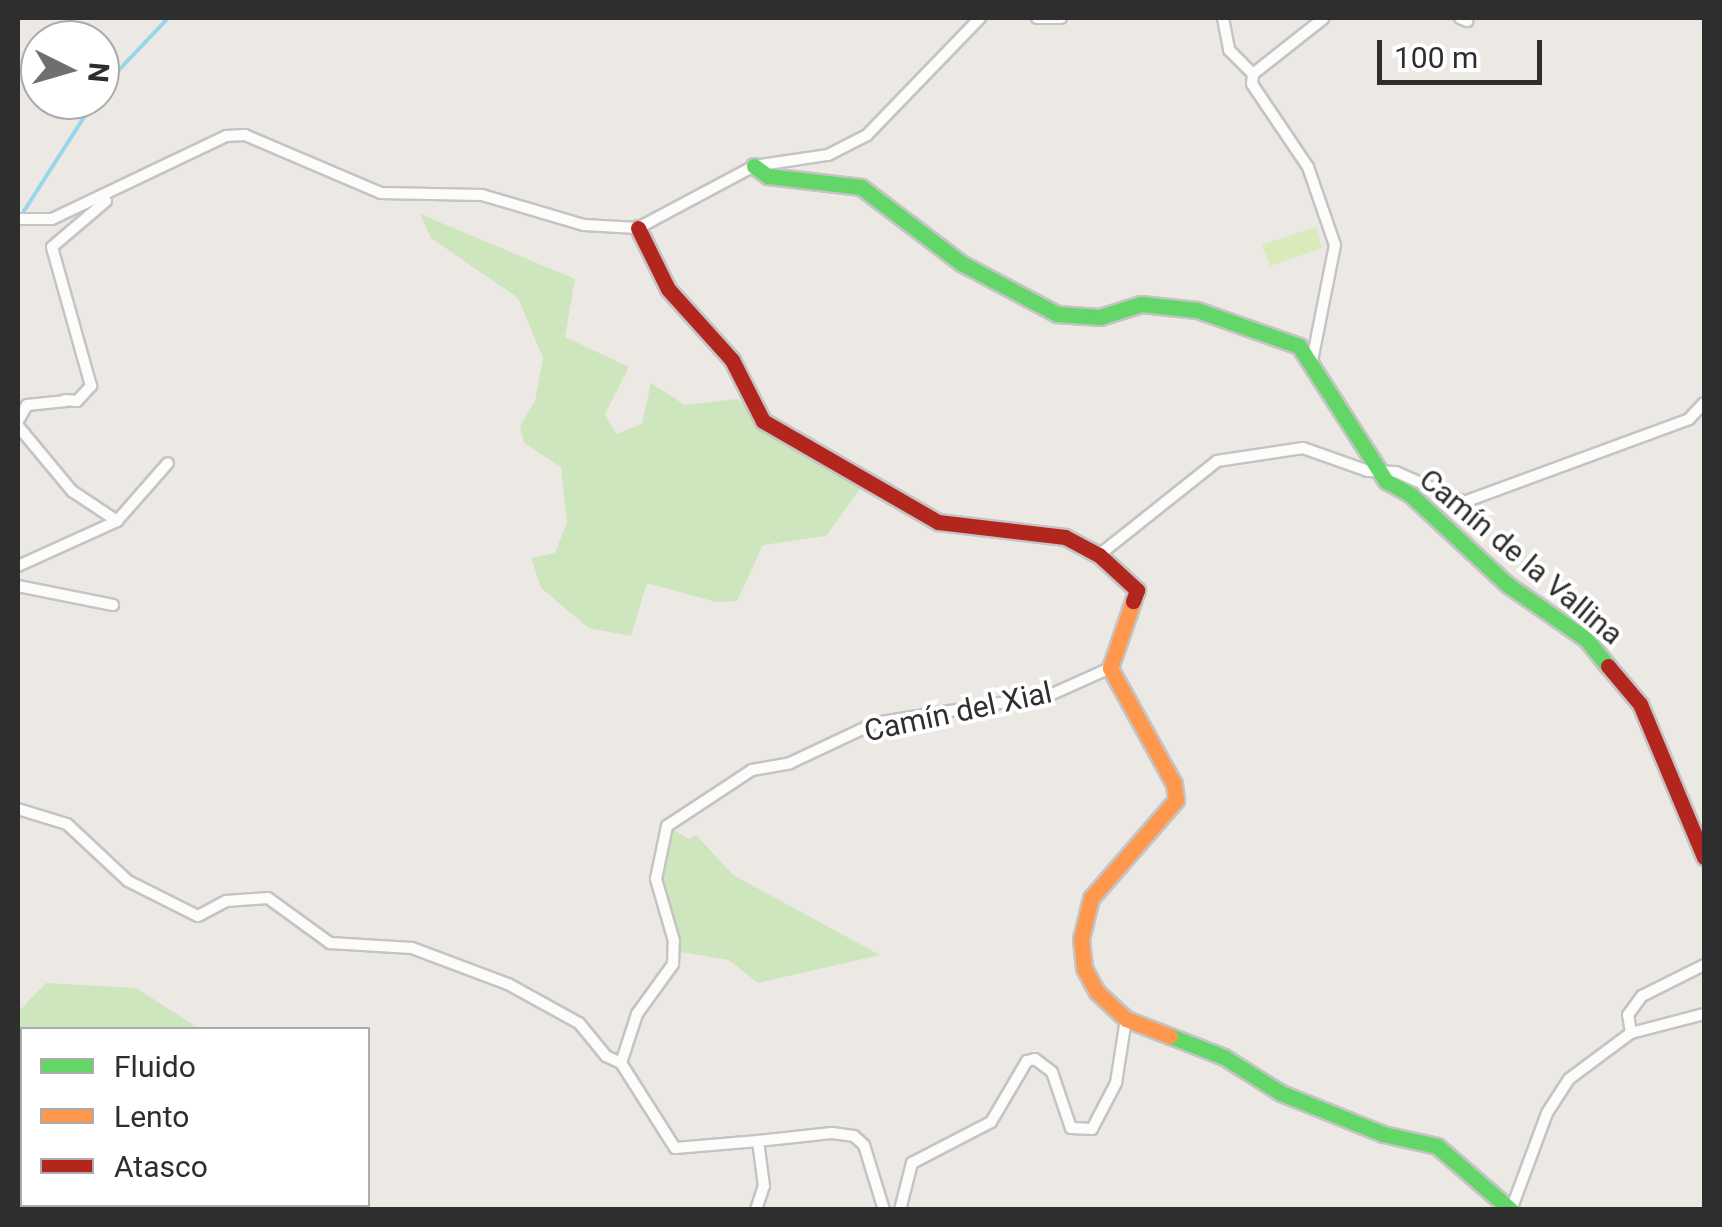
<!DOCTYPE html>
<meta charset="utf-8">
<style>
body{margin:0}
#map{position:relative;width:1722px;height:1227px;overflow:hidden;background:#ece8e4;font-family:Roboto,sans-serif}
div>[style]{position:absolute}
.green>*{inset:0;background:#cee6be}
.pitch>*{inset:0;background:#d9eabb}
.stream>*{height:4px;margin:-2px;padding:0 2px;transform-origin:2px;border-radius:2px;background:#99d6ec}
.roads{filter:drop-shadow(2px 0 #c5c4c5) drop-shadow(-2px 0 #c5c4c5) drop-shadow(0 2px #c5c4c5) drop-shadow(0 -2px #c5c4c5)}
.street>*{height:10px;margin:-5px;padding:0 5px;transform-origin:5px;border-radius:5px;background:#fcfcfb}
.fast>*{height:15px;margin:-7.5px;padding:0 7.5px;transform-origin:7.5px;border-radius:7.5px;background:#63d668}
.slow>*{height:15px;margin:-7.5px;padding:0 7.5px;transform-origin:7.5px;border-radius:7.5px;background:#ff974d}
.jam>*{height:15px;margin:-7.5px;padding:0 7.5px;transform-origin:7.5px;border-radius:7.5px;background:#b3261e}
span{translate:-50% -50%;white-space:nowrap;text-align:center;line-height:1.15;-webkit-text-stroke:8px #fff;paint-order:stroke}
.street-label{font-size:30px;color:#2e2e2e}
.frame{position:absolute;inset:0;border:20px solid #2e2e2e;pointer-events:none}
.legend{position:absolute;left:20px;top:1027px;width:350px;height:180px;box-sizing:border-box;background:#fff;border:2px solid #ababab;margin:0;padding:12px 18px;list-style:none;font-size:30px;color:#2e2e2e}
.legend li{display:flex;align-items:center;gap:20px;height:50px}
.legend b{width:50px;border:2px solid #ababab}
.north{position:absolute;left:20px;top:20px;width:100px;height:100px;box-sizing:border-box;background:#fff;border:2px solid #ababab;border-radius:50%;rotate:95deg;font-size:28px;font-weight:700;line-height:40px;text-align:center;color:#2e2e2e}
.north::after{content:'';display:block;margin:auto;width:35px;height:45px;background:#706f6e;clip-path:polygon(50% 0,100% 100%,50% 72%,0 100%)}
.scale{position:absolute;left:1377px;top:40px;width:165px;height:45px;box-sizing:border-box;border:5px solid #2e2e2e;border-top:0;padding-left:12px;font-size:30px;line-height:35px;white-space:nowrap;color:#2e2e2e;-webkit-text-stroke:8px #fff;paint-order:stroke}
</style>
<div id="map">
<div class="green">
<i style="clip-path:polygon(420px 214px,575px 279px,565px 337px,629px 367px,605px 414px,616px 434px,642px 424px,651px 383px,685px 405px,737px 399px,862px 486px,826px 536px,763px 545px,737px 601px,716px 602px,647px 583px,631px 636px,589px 628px,541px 588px,531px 558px,555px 553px,567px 522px,561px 467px,524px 443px,520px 426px,535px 401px,543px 358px,518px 298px,431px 238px)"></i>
<i style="clip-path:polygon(667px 826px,689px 839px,696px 835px,733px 875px,880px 955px,758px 983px,729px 960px,675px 951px,660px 895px)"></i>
<i style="clip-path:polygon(46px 983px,136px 988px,200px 1029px,22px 1030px,22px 1204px,239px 1205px,237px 1209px,18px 1209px,18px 1012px)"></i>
</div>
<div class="pitch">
<i style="clip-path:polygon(1316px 227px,1322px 248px,1270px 266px,1262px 245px)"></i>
</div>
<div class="stream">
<i style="left:100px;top:90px;width:99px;rotate:-46.6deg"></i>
<i style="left:24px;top:211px;width:132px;rotate:-57.4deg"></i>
</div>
<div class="roads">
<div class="street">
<i style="left:1037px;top:18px;width:24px"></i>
<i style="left:1223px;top:18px;width:33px;rotate:79deg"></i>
<i style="left:1229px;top:50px;width:34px;rotate:45deg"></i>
<i style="left:1460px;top:18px;width:8px;rotate:23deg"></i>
<i style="left:18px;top:219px;width:34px"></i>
<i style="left:52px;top:219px;width:193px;rotate:-25.5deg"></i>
<i style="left:226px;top:136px;width:19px;rotate:-3deg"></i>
<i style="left:245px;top:135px;width:148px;rotate:23.1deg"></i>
<i style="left:381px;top:193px;width:101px;rotate:1.1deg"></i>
<i style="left:482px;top:195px;width:106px;rotate:16.4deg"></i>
<i style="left:584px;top:225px;width:54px;rotate:3.2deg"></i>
<i style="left:638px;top:228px;width:132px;rotate:-28.1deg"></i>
<i style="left:754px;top:166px;width:75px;rotate:-8.5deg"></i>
<i style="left:828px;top:155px;width:44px;rotate:-27.1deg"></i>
<i style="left:867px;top:135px;width:163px;rotate:-46deg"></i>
<i style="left:1312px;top:361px;width:118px;rotate:-78.8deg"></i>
<i style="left:1335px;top:245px;width:83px;rotate:-109.1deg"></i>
<i style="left:1308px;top:167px;width:100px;rotate:-124deg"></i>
<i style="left:1252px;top:84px;width:10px;rotate:-84deg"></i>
<i style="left:1253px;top:74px;width:90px;rotate:-38.3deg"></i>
<i style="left:65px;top:400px;width:12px;rotate:5deg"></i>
<i style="left:77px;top:401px;width:21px;rotate:-47deg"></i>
<i style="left:91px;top:386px;width:144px;rotate:-105.7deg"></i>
<i style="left:52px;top:247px;width:71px;rotate:-40.4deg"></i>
<i style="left:18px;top:421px;width:18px;rotate:-61deg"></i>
<i style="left:27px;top:405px;width:39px;rotate:-6deg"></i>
<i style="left:18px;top:426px;width:85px;rotate:50.3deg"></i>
<i style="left:72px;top:491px;width:54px;rotate:33.7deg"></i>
<i style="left:117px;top:521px;width:77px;rotate:-48.7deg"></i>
<i style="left:1099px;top:555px;width:151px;rotate:-38.5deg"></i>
<i style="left:1217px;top:461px;width:87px;rotate:-8.6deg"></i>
<i style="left:1303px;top:448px;width:69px;rotate:19.5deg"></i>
<i style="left:1368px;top:471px;width:28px;rotate:2deg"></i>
<i style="left:1396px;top:472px;width:74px;rotate:23.8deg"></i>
<i style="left:1464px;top:502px;width:240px;rotate:-20.2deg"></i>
<i style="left:1689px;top:419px;width:22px;rotate:-47deg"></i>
<i style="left:18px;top:566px;width:109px;rotate:-24.4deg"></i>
<i style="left:18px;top:586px;width:97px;rotate:11.3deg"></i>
<i style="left:18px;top:809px;width:51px;rotate:17deg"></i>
<i style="left:67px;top:824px;width:83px;rotate:43.1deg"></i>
<i style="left:128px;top:881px;width:78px;rotate:26.6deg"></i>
<i style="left:198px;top:916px;width:32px;rotate:-28deg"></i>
<i style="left:226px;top:901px;width:42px;rotate:-4.1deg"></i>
<i style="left:268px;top:898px;width:77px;rotate:36deg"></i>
<i style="left:330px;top:943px;width:82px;rotate:3.5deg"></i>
<i style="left:412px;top:948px;width:103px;rotate:20.6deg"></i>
<i style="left:508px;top:984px;width:81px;rotate:28.8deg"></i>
<i style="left:579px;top:1023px;width:43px;rotate:50.7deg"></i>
<i style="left:606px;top:1056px;width:17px;rotate:25deg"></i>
<i style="left:1631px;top:1033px;width:18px;rotate:-99deg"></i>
<i style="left:1628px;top:1015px;width:24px;rotate:-54deg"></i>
<i style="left:1642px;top:996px;width:69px;rotate:-26.6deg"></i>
<i style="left:758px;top:1141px;width:83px;rotate:175.2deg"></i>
<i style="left:675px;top:1148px;width:101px;rotate:-122.4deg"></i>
<i style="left:621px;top:1063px;width:52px;rotate:-71.9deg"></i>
<i style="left:637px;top:1014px;width:62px;rotate:-54.2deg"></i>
<i style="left:673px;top:964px;width:23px;rotate:-88deg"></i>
<i style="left:674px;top:941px;width:65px;rotate:-106.2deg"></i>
<i style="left:656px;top:879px;width:54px;rotate:-78.3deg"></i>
<i style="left:667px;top:826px;width:102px;rotate:-33.4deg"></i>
<i style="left:752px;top:770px;width:39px;rotate:-10deg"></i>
<i style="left:790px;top:763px;width:94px;rotate:-25.2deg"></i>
<i style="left:875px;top:723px;width:177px;rotate:-9.1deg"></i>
<i style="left:1050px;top:695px;width:66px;rotate:-24.2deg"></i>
<i style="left:756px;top:1210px;width:25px;rotate:-72deg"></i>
<i style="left:764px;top:1186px;width:45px;rotate:-97.6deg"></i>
<i style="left:758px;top:1141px;width:74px;rotate:-6.2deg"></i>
<i style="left:832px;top:1133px;width:22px;rotate:8deg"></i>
<i style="left:854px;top:1136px;width:13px;rotate:42deg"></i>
<i style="left:864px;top:1145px;width:68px;rotate:72.9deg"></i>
<i style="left:900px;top:1210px;width:49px;rotate:-75.7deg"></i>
<i style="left:912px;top:1163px;width:89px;rotate:-27.4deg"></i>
<i style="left:991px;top:1122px;width:71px;rotate:-59.5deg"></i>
<i style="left:1027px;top:1061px;width:8px;rotate:-14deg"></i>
<i style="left:1035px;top:1059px;width:21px;rotate:37deg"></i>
<i style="left:1052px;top:1072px;width:59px;rotate:71.3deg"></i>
<i style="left:1071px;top:1128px;width:21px;rotate:3deg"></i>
<i style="left:1092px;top:1129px;width:52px;rotate:-62.4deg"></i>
<i style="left:1116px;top:1083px;width:65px;rotate:-81.1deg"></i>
<i style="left:1511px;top:1210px;width:103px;rotate:-69.6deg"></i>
<i style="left:1547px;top:1113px;width:40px;rotate:-57.1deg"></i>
<i style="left:1569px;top:1079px;width:77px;rotate:-36.6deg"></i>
<i style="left:1631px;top:1033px;width:75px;rotate:-14.6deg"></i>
</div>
<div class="fast">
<i style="left:754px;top:166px;width:17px;rotate:36deg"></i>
<i style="left:768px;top:176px;width:94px;rotate:6.7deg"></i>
<i style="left:861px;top:187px;width:126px;rotate:37.2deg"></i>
<i style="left:961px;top:263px;width:109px;rotate:28deg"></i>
<i style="left:1057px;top:314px;width:43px;rotate:4deg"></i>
<i style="left:1100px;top:317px;width:43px;rotate:-17.6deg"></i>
<i style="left:1141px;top:304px;width:56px;rotate:6.1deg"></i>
<i style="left:1197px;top:310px;width:108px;rotate:19.4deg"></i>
<i style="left:1299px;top:346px;width:161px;rotate:57.2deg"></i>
<i style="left:1386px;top:481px;width:29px;rotate:29deg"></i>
<i style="left:1411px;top:495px;width:132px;rotate:42.9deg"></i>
<i style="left:1508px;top:585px;width:95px;rotate:34.7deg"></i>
<i style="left:1586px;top:639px;width:35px;rotate:51deg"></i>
<i style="left:1170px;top:1036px;width:58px;rotate:21.3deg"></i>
<i style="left:1224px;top:1057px;width:67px;rotate:32.3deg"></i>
<i style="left:1281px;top:1093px;width:110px;rotate:21.9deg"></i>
<i style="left:1383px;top:1134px;width:55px;rotate:12.5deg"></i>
<i style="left:1437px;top:1146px;width:98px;rotate:40.9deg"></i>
</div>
<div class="slow">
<i style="left:1133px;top:601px;width:71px;rotate:108.9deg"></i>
<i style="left:1110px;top:668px;width:132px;rotate:61.1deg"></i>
<i style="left:1174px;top:784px;width:16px;rotate:83deg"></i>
<i style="left:1176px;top:800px;width:130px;rotate:130.9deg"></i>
<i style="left:1091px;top:898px;width:42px;rotate:103.7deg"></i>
<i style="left:1081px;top:939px;width:29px;rotate:84deg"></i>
<i style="left:1084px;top:968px;width:27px;rotate:62deg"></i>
<i style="left:1097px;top:992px;width:40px;rotate:43deg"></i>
<i style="left:1126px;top:1019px;width:47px;rotate:21.1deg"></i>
</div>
<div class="jam">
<i style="left:638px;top:228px;width:68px;rotate:63.8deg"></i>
<i style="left:668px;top:289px;width:96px;rotate:48deg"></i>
<i style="left:732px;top:360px;width:68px;rotate:63.1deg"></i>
<i style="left:763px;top:421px;width:202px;rotate:30deg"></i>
<i style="left:938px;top:522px;width:128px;rotate:6.7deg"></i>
<i style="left:1065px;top:537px;width:38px;rotate:28deg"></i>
<i style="left:1099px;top:555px;width:52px;rotate:42.6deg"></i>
<i style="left:1137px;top:590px;width:12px;rotate:110deg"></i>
<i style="left:1608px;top:666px;width:50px;rotate:49.9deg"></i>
<i style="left:1640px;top:704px;width:166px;rotate:67.3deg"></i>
</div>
</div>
<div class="street-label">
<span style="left:1521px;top:557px;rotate:40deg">Camín de la Vallina</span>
<span style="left:958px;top:712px;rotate:-12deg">Camín del Xial</span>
</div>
<div class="frame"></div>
<ul class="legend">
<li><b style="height:12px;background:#63d668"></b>Fluido</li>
<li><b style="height:12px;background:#ff974d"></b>Lento</li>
<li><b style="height:12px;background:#b3261e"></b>Atasco</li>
</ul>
<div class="north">N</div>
<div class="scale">100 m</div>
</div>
